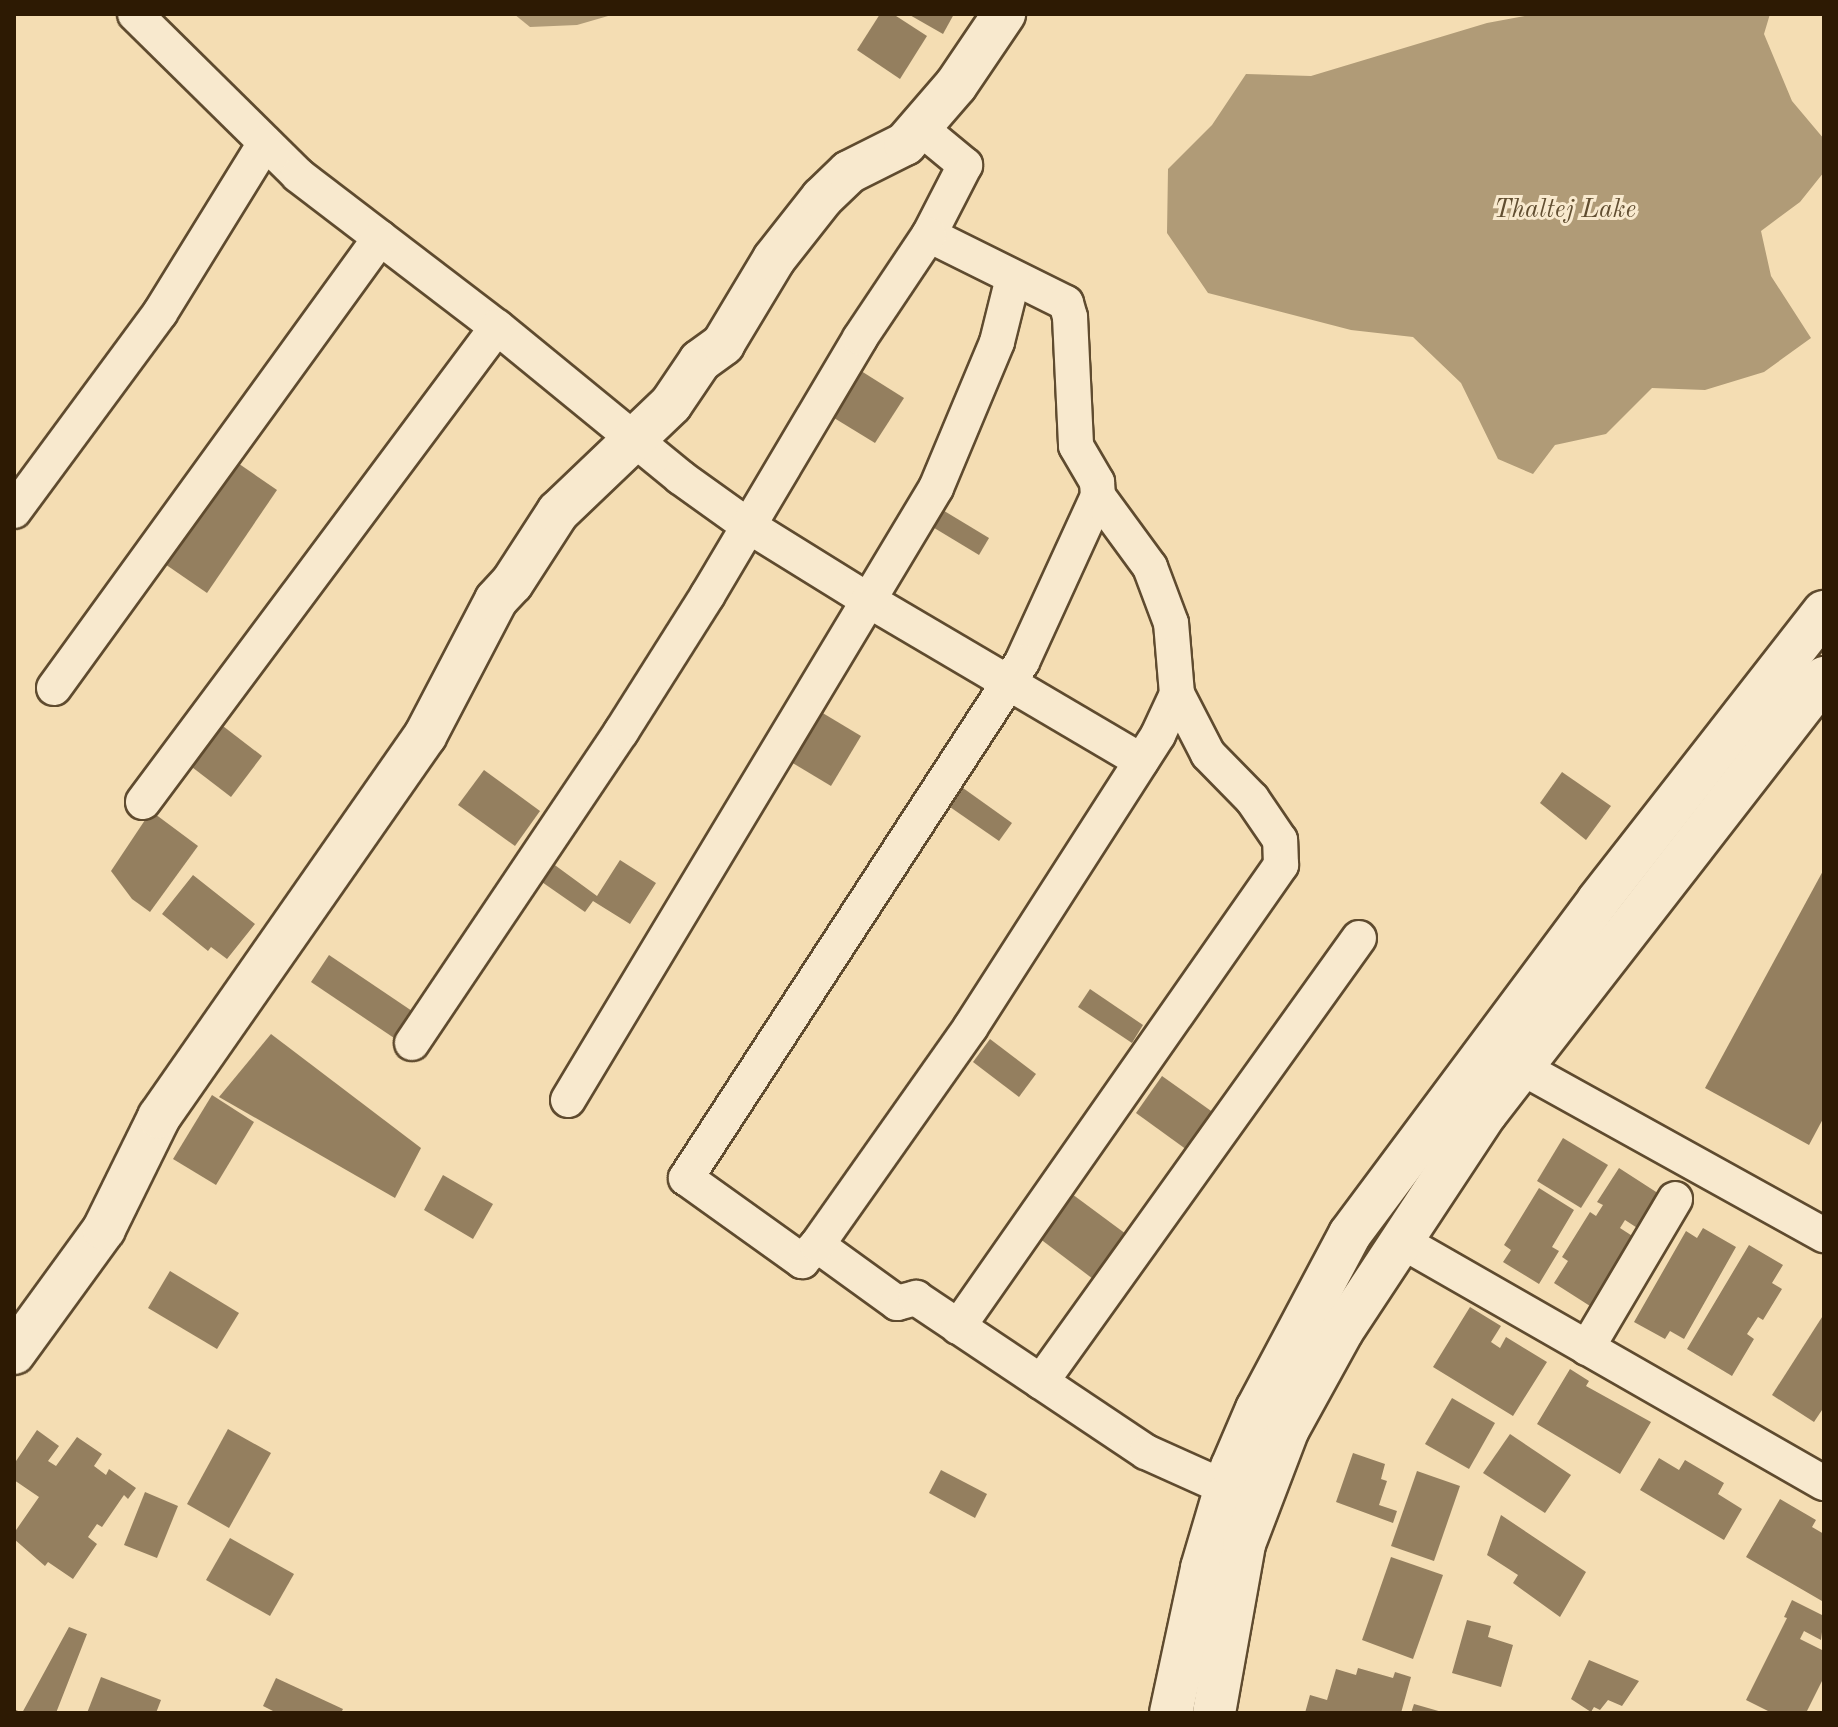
<!DOCTYPE html>
<style>
body{margin:0}
#map{position:relative;width:1838px;height:1727px;overflow:hidden;background:#f4ddb3;font-family:"Old Standard TT",serif}
div>[style]{position:absolute}
.water>*{inset:0;background:#b09b77}
.building>*{inset:0;background:#947f5f}
.roads{filter:drop-shadow(2px 0 #5f4b2f) drop-shadow(-2px 0 #5f4b2f) drop-shadow(0 2px #5f4b2f) drop-shadow(0 -2px #5f4b2f)}
.minor>*{height:34px;margin:-17px;padding:0 17px;transform-origin:17px;border-radius:17px;background:#f8e9ce}
.tertiary>*{height:42px;margin:-21px;padding:0 21px;transform-origin:21px;border-radius:21px;background:#f8e9ce}
span{translate:-50% -50%;white-space:nowrap;text-align:center;line-height:1.15;-webkit-text-stroke:6px #f8e9ce;paint-order:stroke}
.water-label{font-size:26px;color:#614e31;font-style:italic}
.frame{position:absolute;inset:0;border:16px solid #2d1a03;pointer-events:none}
</style>
<div id="map">
<div class="water">
<i style="clip-path:polygon(514px 14px,615px 14px,577px 25px,530px 27px)"></i>
<i style="clip-path:polygon(1535px 14px,1770px 14px,1764px 34px,1792px 101px,1824px 139px,1824px 172px,1800px 202px,1761px 231px,1771px 276px,1811px 338px,1764px 372px,1705px 390px,1652px 388px,1606px 434px,1555px 445px,1533px 474px,1498px 459px,1461px 383px,1413px 337px,1351px 330px,1208px 293px,1167px 233px,1168px 169px,1212px 125px,1246px 74px,1311px 76px,1487px 23px)"></i>
</div>
<div class="building">
<i style="clip-path:polygon(880px 14px,893px 14px,927px 36px,900px 79px,857px 50px)"></i>
<i style="clip-path:polygon(908px 14px,954px 14px,943px 34px)"></i>
<i style="clip-path:polygon(850px 364px,904px 398px,875px 443px,821px 410px)"></i>
<i style="clip-path:polygon(232px 459px,277px 490px,207px 593px,162px 562px)"></i>
<i style="clip-path:polygon(936px 506px,989px 538px,979px 555px,926px 523px)"></i>
<i style="clip-path:polygon(821px 712px,861px 736px,831px 786px,791px 762px)"></i>
<i style="clip-path:polygon(219px 723px,262px 756px,231px 797px,188px 764px)"></i>
<i style="clip-path:polygon(484px 770px,540px 811px,515px 846px,458px 805px)"></i>
<i style="clip-path:polygon(1562px 772px,1611px 806px,1586px 840px,1540px 803px)"></i>
<i style="clip-path:polygon(963px 788px,1012px 823px,999px 841px,950px 807px)"></i>
<i style="clip-path:polygon(151px 811px,198px 846px,150px 912px,132px 899px,111px 871px)"></i>
<i style="clip-path:polygon(620px 860px,656px 883px,630px 924px,593px 901px,585px 912px,539px 880px,552px 863px,597px 896px)"></i>
<i style="clip-path:polygon(1824px 869px,1824px 1117px,1809px 1145px,1705px 1088px)"></i>
<i style="clip-path:polygon(193px 875px,255px 924px,227px 959px,211px 947px,208px 951px,162px 914px)"></i>
<i style="clip-path:polygon(329px 955px,415px 1013px,397px 1040px,311px 982px)"></i>
<i style="clip-path:polygon(1090px 989px,1143px 1025px,1132px 1043px,1078px 1007px)"></i>
<i style="clip-path:polygon(271px 1034px,421px 1148px,395px 1198px,219px 1097px)"></i>
<i style="clip-path:polygon(990px 1039px,1036px 1074px,1019px 1097px,973px 1062px)"></i>
<i style="clip-path:polygon(1162px 1076px,1221px 1118px,1194px 1155px,1136px 1113px)"></i>
<i style="clip-path:polygon(212px 1095px,254px 1122px,216px 1185px,173px 1159px)"></i>
<i style="clip-path:polygon(1563px 1138px,1608px 1165px,1581px 1208px,1537px 1181px)"></i>
<i style="clip-path:polygon(1619px 1168px,1667px 1199px,1645px 1233px,1625px 1220px,1620px 1228px,1640px 1241px,1604px 1297px,1598px 1293px,1590px 1306px,1554px 1283px,1568px 1261px,1562px 1257px,1590px 1212px,1596px 1216px,1603px 1205px,1597px 1202px)"></i>
<i style="clip-path:polygon(443px 1175px,493px 1204px,473px 1239px,424px 1210px)"></i>
<i style="clip-path:polygon(1539px 1188px,1574px 1210px,1552px 1247px,1559px 1251px,1539px 1284px,1503px 1262px,1511px 1250px,1504px 1245px)"></i>
<i style="clip-path:polygon(1072px 1194px,1130px 1237px,1097px 1282px,1039px 1238px)"></i>
<i style="clip-path:polygon(1703px 1228px,1736px 1247px,1684px 1339px,1670px 1331px,1665px 1339px,1634px 1322px,1686px 1231px,1697px 1238px)"></i>
<i style="clip-path:polygon(1749px 1245px,1783px 1265px,1772px 1283px,1782px 1289px,1763px 1320px,1758px 1317px,1747px 1334px,1754px 1339px,1732px 1376px,1687px 1349px)"></i>
<i style="clip-path:polygon(170px 1271px,239px 1313px,217px 1349px,148px 1308px)"></i>
<i style="clip-path:polygon(1470px 1307px,1501px 1326px,1491px 1342px,1500px 1348px,1506px 1337px,1547px 1362px,1513px 1416px,1433px 1367px)"></i>
<i style="clip-path:polygon(1824px 1314px,1824px 1407px,1814px 1422px,1772px 1395px)"></i>
<i style="clip-path:polygon(1570px 1369px,1589px 1381px,1586px 1386px,1651px 1422px,1620px 1474px,1537px 1424px)"></i>
<i style="clip-path:polygon(1452px 1398px,1495px 1423px,1469px 1469px,1425px 1444px)"></i>
<i style="clip-path:polygon(228px 1429px,271px 1453px,229px 1528px,187px 1504px)"></i>
<i style="clip-path:polygon(37px 1430px,59px 1446px,48px 1461px,56px 1466px,77px 1437px,102px 1454px,94px 1466px,106px 1475px,109px 1469px,136px 1488px,128px 1499px,124px 1495px,102px 1527px,97px 1524px,88px 1537px,97px 1544px,73px 1579px,48px 1562px,45px 1566px,14px 1539px,14px 1533px,39px 1497px,14px 1480px,14px 1464px)"></i>
<i style="clip-path:polygon(1510px 1434px,1571px 1475px,1545px 1513px,1483px 1473px)"></i>
<i style="clip-path:polygon(1353px 1453px,1385px 1464px,1381px 1479px,1387px 1481px,1379px 1505px,1397px 1511px,1393px 1523px,1336px 1502px)"></i>
<i style="clip-path:polygon(1659px 1458px,1679px 1470px,1685px 1460px,1724px 1483px,1718px 1494px,1742px 1509px,1724px 1540px,1640px 1490px)"></i>
<i style="clip-path:polygon(941px 1470px,987px 1494px,975px 1518px,929px 1493px)"></i>
<i style="clip-path:polygon(1417px 1471px,1460px 1486px,1434px 1561px,1391px 1546px)"></i>
<i style="clip-path:polygon(145px 1492px,178px 1506px,157px 1558px,124px 1545px)"></i>
<i style="clip-path:polygon(1780px 1499px,1816px 1520px,1812px 1527px,1824px 1534px,1822px 1601px,1746px 1557px)"></i>
<i style="clip-path:polygon(1501px 1515px,1586px 1572px,1560px 1617px,1513px 1583px,1518px 1575px,1487px 1555px)"></i>
<i style="clip-path:polygon(230px 1538px,294px 1574px,270px 1616px,206px 1580px)"></i>
<i style="clip-path:polygon(1391px 1557px,1443px 1575px,1413px 1659px,1362px 1640px)"></i>
<i style="clip-path:polygon(1792px 1600px,1824px 1616px,1821px 1640px,1804px 1631px,1800px 1639px,1824px 1651px,1824px 1677px,1806px 1713px,1772px 1713px,1746px 1700px,1787px 1618px,1784px 1617px)"></i>
<i style="clip-path:polygon(1467px 1620px,1491px 1626px,1488px 1637px,1513px 1645px,1501px 1687px,1452px 1673px)"></i>
<i style="clip-path:polygon(69px 1627px,87px 1634px,56px 1713px,14px 1713px,14px 1709px,22px 1713px)"></i>
<i style="clip-path:polygon(1589px 1660px,1639px 1681px,1622px 1706px,1608px 1700px,1600px 1710px,1594px 1707px,1591px 1712px,1571px 1699px)"></i>
<i style="clip-path:polygon(1358px 1668px,1393px 1678px,1395px 1672px,1411px 1677px,1401px 1713px,1305px 1713px,1310px 1695px,1327px 1700px,1336px 1669px,1356px 1675px)"></i>
<i style="clip-path:polygon(101px 1677px,161px 1700px,156px 1713px,87px 1713px)"></i>
<i style="clip-path:polygon(276px 1678px,343px 1709px,341px 1713px,277px 1713px,263px 1706px)"></i>
<i style="clip-path:polygon(1414px 1704px,1442px 1712px,1442px 1713px,1411px 1713px)"></i>
</div>
<div class="roads">
<div class="minor">
<i style="left:135px;top:14px;width:229px;rotate:44.6deg"></i>
<i style="left:298px;top:175px;width:250px;rotate:37.4deg"></i>
<i style="left:497px;top:327px;width:237px;rotate:39.3deg"></i>
<i style="left:680px;top:477px;width:82px;rotate:35.6deg"></i>
<i style="left:747px;top:525px;width:142px;rotate:31.8deg"></i>
<i style="left:868px;top:600px;width:317px;rotate:30.5deg"></i>
<i style="left:919px;top:127px;width:60px;rotate:39.6deg"></i>
<i style="left:965px;top:165px;width:79px;rotate:117.2deg"></i>
<i style="left:929px;top:235px;width:153px;rotate:26.4deg"></i>
<i style="left:1066px;top:303px;width:15px;rotate:74deg"></i>
<i style="left:1070px;top:317px;width:129px;rotate:87.3deg"></i>
<i style="left:1076px;top:446px;width:42px;rotate:59.7deg"></i>
<i style="left:1097px;top:482px;width:14px;rotate:86deg"></i>
<i style="left:1098px;top:496px;width:183px;rotate:114.6deg"></i>
<i style="left:1022px;top:662px;width:616px;rotate:123.07deg"></i>
<i style="left:686px;top:1178px;width:143px;rotate:35.6deg"></i>
<i style="left:802px;top:1261px;width:22px;rotate:-47deg"></i>
<i style="left:817px;top:1245px;width:99px;rotate:35.9deg"></i>
<i style="left:897px;top:1303px;width:20px;rotate:-15deg"></i>
<i style="left:916px;top:1298px;width:277px;rotate:33.8deg"></i>
<i style="left:1146px;top:1452px;width:88px;rotate:24.2deg"></i>
<i style="left:14px;top:511px;width:246px;rotate:-53.6deg"></i>
<i style="left:160px;top:313px;width:200px;rotate:-58.3deg"></i>
<i style="left:54px;top:688px;width:556px;rotate:-54.08deg"></i>
<i style="left:143px;top:802px;width:592px;rotate:-53.3deg"></i>
<i style="left:412px;top:1043px;width:375px;rotate:-56.1deg"></i>
<i style="left:621px;top:732px;width:161px;rotate:-57.7deg"></i>
<i style="left:707px;top:596px;width:300px;rotate:-59.3deg"></i>
<i style="left:860px;top:338px;width:124px;rotate:-56.2deg"></i>
<i style="left:1499px;top:1055px;width:372px;rotate:29deg"></i>
<i style="left:568px;top:1100px;width:714px;rotate:-58.98deg"></i>
<i style="left:936px;top:488px;width:158px;rotate:-67.3deg"></i>
<i style="left:997px;top:342px;width:66px;rotate:-76deg"></i>
<i style="left:1401px;top:1241px;width:487px;rotate:29.8deg"></i>
<i style="left:817px;top:1245px;width:266px;rotate:-54.8deg"></i>
<i style="left:970px;top:1028px;width:348px;rotate:-57.3deg"></i>
<i style="left:1158px;top:735px;width:45px;rotate:-65.1deg"></i>
<i style="left:1177px;top:694px;width:71px;rotate:-94.8deg"></i>
<i style="left:1171px;top:623px;width:60px;rotate:-110.6deg"></i>
<i style="left:1150px;top:567px;width:88px;rotate:-126.2deg"></i>
<i style="left:958px;top:1327px;width:564px;rotate:-55.04deg"></i>
<i style="left:1281px;top:865px;width:25px;rotate:-92deg"></i>
<i style="left:1280px;top:840px;width:50px;rotate:-124.3deg"></i>
<i style="left:1252px;top:799px;width:63px;rotate:-134.4deg"></i>
<i style="left:1208px;top:754px;width:68px;rotate:-117.3deg"></i>
<i style="left:1587px;top:1348px;width:173px;rotate:-59.4deg"></i>
<i style="left:1041px;top:1382px;width:546px;rotate:-54.39deg"></i>
</div>
<div class="tertiary">
<i style="left:14px;top:1353px;width:153px;rotate:-54deg"></i>
<i style="left:104px;top:1229px;width:125px;rotate:-63.8deg"></i>
<i style="left:159px;top:1117px;width:465px;rotate:-55.1deg"></i>
<i style="left:425px;top:736px;width:153px;rotate:-62.4deg"></i>
<i style="left:496px;top:600px;width:23px;rotate:-47deg"></i>
<i style="left:512px;top:583px;width:85px;rotate:-57.1deg"></i>
<i style="left:558px;top:512px;width:156px;rotate:-43.7deg"></i>
<i style="left:671px;top:404px;width:52px;rotate:-56deg"></i>
<i style="left:700px;top:361px;width:29px;rotate:-36deg"></i>
<i style="left:723px;top:344px;width:99px;rotate:-59deg"></i>
<i style="left:774px;top:259px;width:78px;rotate:-51.8deg"></i>
<i style="left:822px;top:198px;width:37px;rotate:-44deg"></i>
<i style="left:849px;top:172px;width:63px;rotate:-26.6deg"></i>
<i style="left:905px;top:144px;width:78px;rotate:-49.2deg"></i>
<i style="left:956px;top:85px;width:86px;rotate:-55.9deg"></i>
<i style="left:1171px;top:1713px;width:148px;rotate:-77.9deg"></i>
<i style="left:1202px;top:1568px;width:105px;rotate:-73.5deg"></i>
<i style="left:1232px;top:1467px;width:63px;rotate:-66.7deg"></i>
<i style="left:1257px;top:1409px;width:198px;rotate:-62deg"></i>
<i style="left:1350px;top:1234px;width:415px;rotate:-53.3deg"></i>
<i style="left:1598px;top:901px;width:367px;rotate:-52deg"></i>
<i style="left:1214px;top:1713px;width:172px;rotate:-79.9deg"></i>
<i style="left:1244px;top:1544px;width:123px;rotate:-69.1deg"></i>
<i style="left:1288px;top:1429px;width:112px;rotate:-61.1deg"></i>
<i style="left:1342px;top:1331px;width:261px;rotate:-56.6deg"></i>
<i style="left:1486px;top:1113px;width:551px;rotate:-52.15deg"></i>
</div>
</div>
<div class="water-label">
<span style="left:1565px;top:211px">Thaltej Lake</span>
</div>
<div class="frame"></div>
</div>
